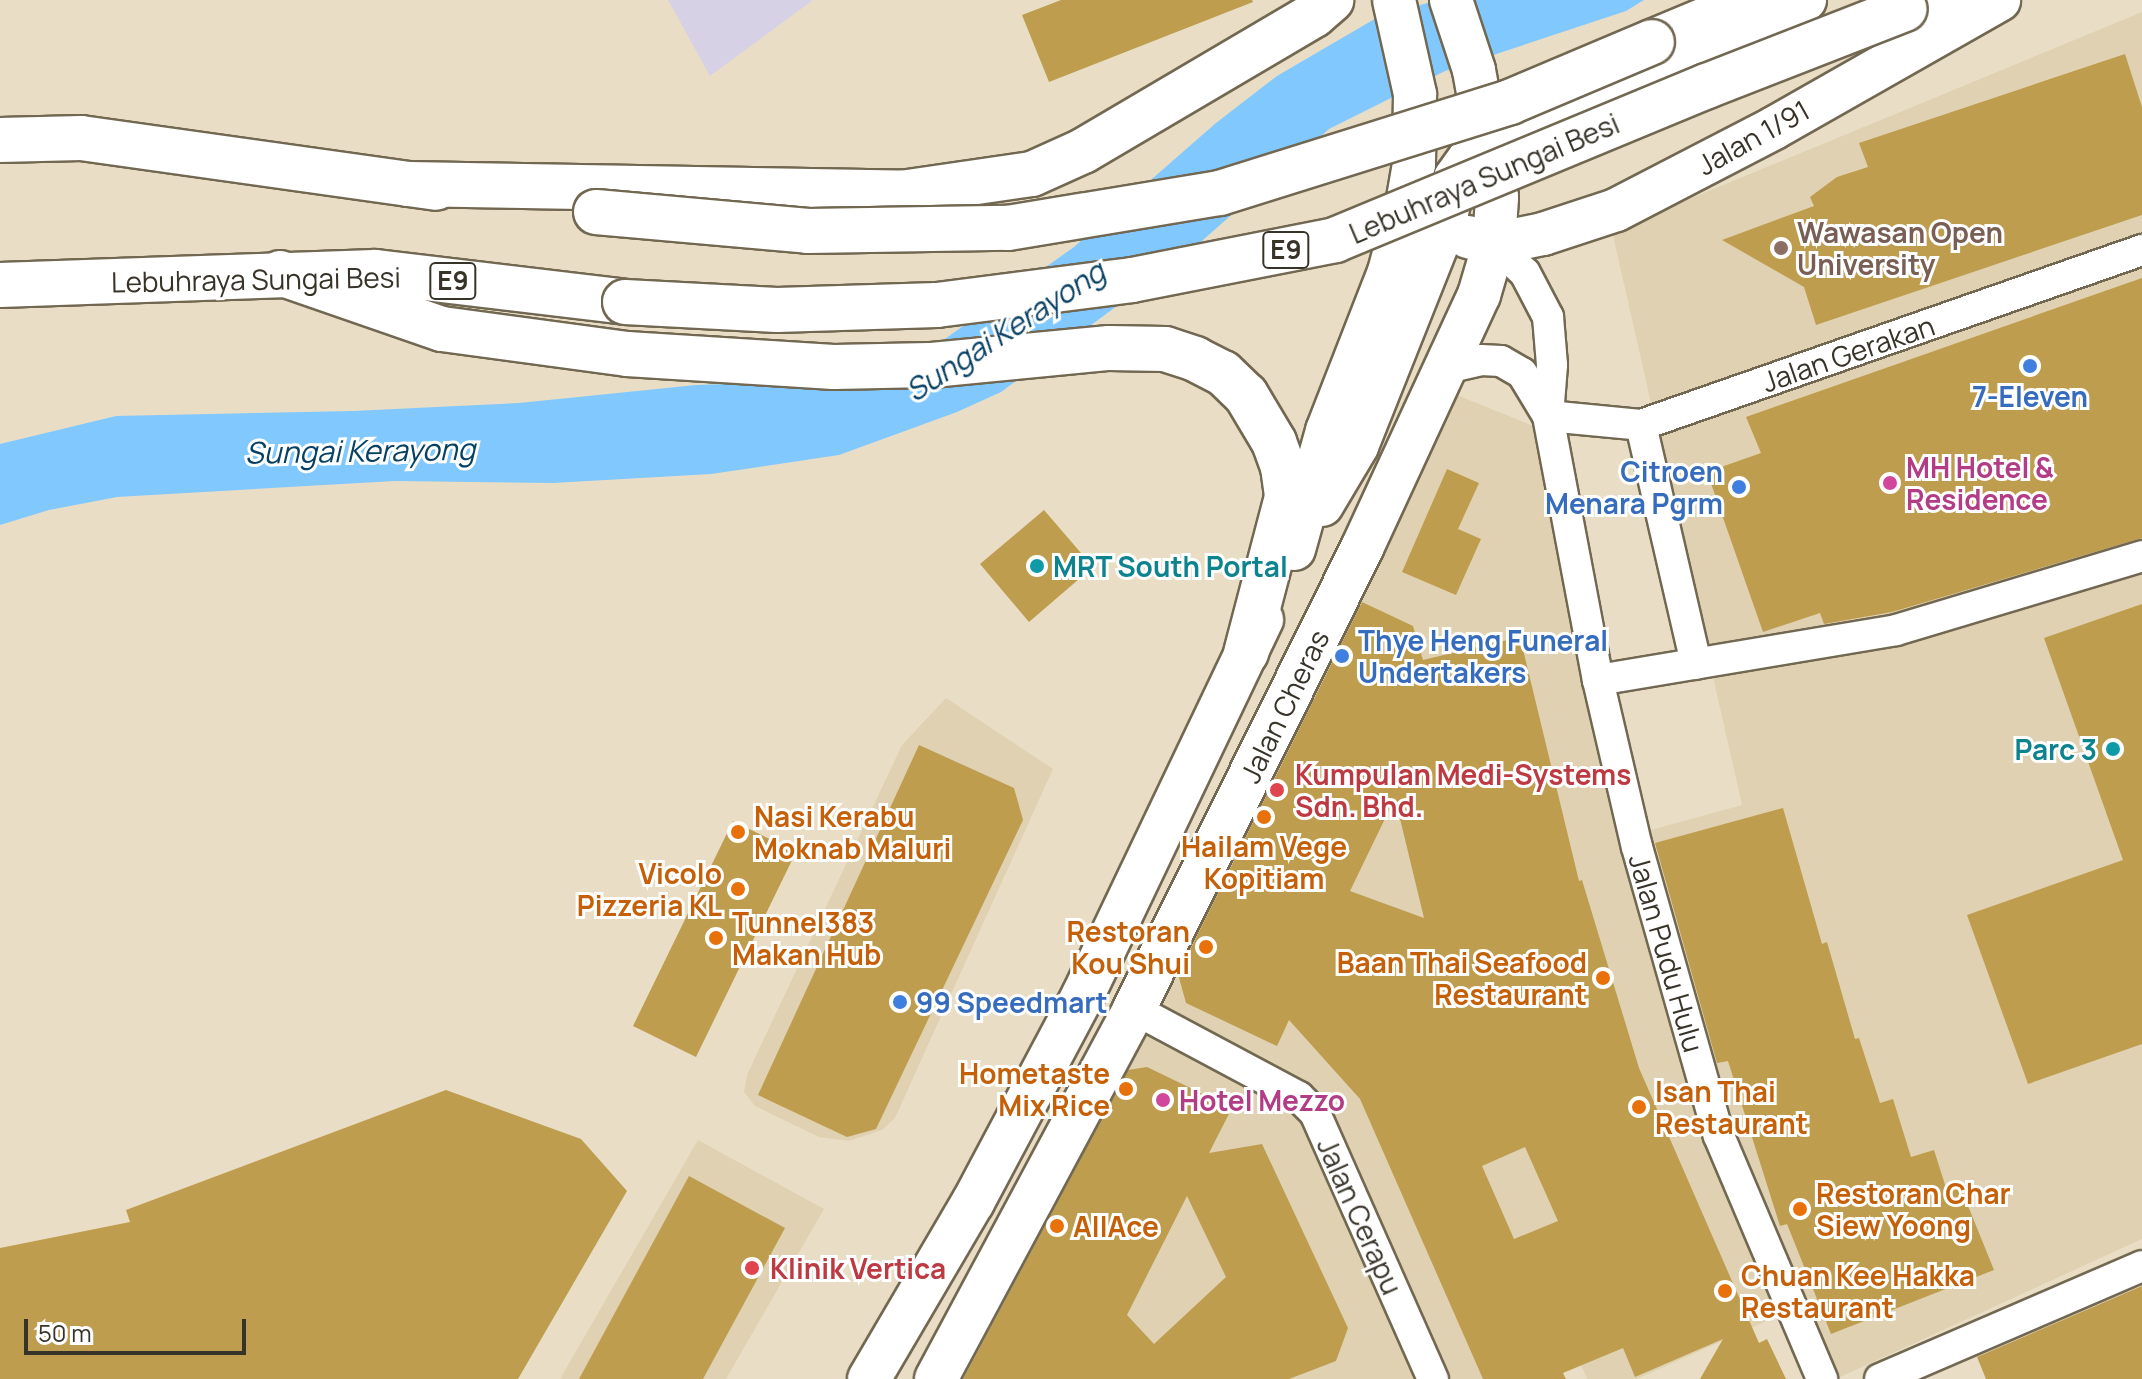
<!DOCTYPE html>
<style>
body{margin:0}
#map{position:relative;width:2142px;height:1379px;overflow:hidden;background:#e9dec5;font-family:Manrope,sans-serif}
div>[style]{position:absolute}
.built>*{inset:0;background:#dfd1b1}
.industrial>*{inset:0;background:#d7d1e6}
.water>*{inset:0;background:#81c8ff}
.building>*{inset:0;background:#be9d4e}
.roads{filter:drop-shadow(2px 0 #726852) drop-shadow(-2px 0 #726852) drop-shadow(0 2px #726852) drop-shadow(0 -2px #726852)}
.street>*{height:30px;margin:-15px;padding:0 15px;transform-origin:15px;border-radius:15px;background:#fff}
.secondary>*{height:42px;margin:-21px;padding:0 21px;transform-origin:21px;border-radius:21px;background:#fff}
.highway>*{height:44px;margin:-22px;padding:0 22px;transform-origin:22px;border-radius:22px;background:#fff}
.bridges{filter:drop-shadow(2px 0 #726852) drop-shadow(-2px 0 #726852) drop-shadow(0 2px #726852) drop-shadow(0 -2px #726852)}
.highway-bridge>*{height:44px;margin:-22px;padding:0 22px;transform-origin:22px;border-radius:22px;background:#fff}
.dots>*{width:22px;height:22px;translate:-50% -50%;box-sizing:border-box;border:4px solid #fff;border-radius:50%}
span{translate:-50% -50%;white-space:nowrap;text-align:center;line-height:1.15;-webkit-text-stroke:6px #fff;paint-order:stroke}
.shield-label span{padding:2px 6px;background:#fff;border:2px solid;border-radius:6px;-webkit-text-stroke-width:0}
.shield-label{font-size:26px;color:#373329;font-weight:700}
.street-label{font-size:28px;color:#373329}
.education-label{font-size:28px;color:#785e54;font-weight:700}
.left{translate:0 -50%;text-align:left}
.shop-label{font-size:28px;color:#366cbe;font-weight:700}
.right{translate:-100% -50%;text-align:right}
.hotel-label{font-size:28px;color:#b23c85;font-weight:700}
.culture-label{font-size:28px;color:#0d838f;font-weight:700}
.health-label{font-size:28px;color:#be3a42;font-weight:700}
.food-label{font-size:28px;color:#c56008;font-weight:700}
.water-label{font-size:30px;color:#074063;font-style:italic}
.scale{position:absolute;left:24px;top:1319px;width:222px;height:36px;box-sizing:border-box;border:4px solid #373329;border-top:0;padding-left:10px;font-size:24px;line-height:28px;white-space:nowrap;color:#373329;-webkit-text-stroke:6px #fff;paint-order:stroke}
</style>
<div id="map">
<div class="built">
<i style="clip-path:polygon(2142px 12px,2142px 1239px,1838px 1378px,1730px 1133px,1644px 832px,1742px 805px,1612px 231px)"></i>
<i style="clip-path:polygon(1452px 393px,1538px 428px,1780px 1315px,1637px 1379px,1587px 1379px,1573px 1346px,1497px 1379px,955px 1379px)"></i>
<i style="clip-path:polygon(946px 698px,1053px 769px,895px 1118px,882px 1130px,849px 1141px,819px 1137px,755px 1106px,744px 1092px,747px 1075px,902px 745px)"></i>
<i style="clip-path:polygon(698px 1140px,824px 1209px,726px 1379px,560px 1379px)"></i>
</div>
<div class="industrial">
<i style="clip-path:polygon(668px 0,813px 0,710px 76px)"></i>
</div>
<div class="water">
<i style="clip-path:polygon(1438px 0,1644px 0,1626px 11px,1445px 71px,1329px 129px,1187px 254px,1001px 392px,957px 412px,839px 455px,711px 474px,553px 483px,395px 481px,117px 497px,49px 510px,0 525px,0 444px,116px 416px,353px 411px,519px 403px,696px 385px,790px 382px,928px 351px,1074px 247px,1216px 123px,1277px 76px,1378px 17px)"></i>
</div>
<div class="building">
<i style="clip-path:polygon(1061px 0,1252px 0,1253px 2px,1049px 82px,1022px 15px)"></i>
<i style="clip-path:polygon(2125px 54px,2142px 107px,2142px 215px,1816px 325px,1804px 287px,1722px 240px,1814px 206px,1810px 197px,1837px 177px,1868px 167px,1859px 143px)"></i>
<i style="clip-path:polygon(2142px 278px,2142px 538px,1892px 612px,1824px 624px,1820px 613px,1763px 632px,1707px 472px,1761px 453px,1746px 417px)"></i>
<i style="clip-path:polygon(1447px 469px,1479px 483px,1458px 529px,1481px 539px,1456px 595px,1402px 572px)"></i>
<i style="clip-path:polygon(1044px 510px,1093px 567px,1029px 622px,980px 564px)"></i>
<i style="clip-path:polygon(evenodd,1362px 602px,1413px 626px,1423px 660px,1520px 637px,1579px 881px,1582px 880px,1639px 1068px,1759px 1343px,1767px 1339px,1786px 1379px,1700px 1379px,1723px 1339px,1635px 1377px,1623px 1348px,1563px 1373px,1566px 1379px,1483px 1379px,1360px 1099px,1289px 1020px,1277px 1046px,1186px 1003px,1178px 974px,1362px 602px,1395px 798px,1424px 918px,1350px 891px,1395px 798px,1362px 602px,1525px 1147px,1558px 1221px,1514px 1239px,1482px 1166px,1525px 1147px)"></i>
<i style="clip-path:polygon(2142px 604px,2142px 1044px,2028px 1084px,1967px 915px,2123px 860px,2044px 638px)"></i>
<i style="clip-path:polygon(919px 745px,1014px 788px,1023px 820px,876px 1129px,847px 1137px,758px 1095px)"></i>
<i style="clip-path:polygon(1783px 808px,1822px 944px,1827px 942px,1855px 1039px,1859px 1038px,1880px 1103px,1893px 1099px,1911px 1157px,1934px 1150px,1947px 1191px,1960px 1186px,1994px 1270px,1831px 1334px,1787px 1224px,1780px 1226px,1728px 1061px,1717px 1063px,1655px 843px)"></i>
<i style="clip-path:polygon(733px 821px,796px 852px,696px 1057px,633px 1026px)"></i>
<i style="clip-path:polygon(evenodd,1147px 1067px,1232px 1108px,1209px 1153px,1262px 1144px,1348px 1328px,1336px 1361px,1289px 1379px,963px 1379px,1128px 1070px,1147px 1067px,1187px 1196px,1226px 1277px,1154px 1344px,1127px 1315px,1187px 1196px)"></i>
<i style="clip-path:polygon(446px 1090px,581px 1139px,627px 1191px,518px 1379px,0 1379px,0 1248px,130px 1222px,126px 1210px)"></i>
<i style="clip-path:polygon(689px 1176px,785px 1228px,703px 1379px,579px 1379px)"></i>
<i style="clip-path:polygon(2142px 1286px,2142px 1379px,1986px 1379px,1977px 1357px)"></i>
</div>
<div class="roads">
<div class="street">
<i style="left:1494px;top:244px;width:42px;rotate:43.1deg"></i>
<i style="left:1525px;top:273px;width:50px;rotate:62.4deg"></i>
<i style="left:1548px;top:317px;width:48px;rotate:85.2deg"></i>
<i style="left:1552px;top:365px;width:51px;rotate:94.5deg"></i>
<i style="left:1548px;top:416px;width:269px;rotate:79.3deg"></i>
<i style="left:1598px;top:680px;width:171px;rotate:76.9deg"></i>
<i style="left:1637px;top:847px;width:300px;rotate:74.2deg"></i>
<i style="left:1719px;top:1136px;width:264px;rotate:67deg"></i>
<i style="left:1447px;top:368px;width:35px;rotate:-13deg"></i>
<i style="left:1481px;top:360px;width:20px;rotate:3deg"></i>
<i style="left:1501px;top:361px;width:24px;rotate:30deg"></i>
<i style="left:1522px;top:373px;width:50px;rotate:58.8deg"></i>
<i style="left:1548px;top:416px;width:93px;rotate:5.5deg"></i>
<i style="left:1641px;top:425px;width:531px;rotate:-19.25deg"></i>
<i style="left:1641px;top:425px;width:245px;rotate:77deg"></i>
<i style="left:1598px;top:680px;width:302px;rotate:-9.5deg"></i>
<i style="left:1896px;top:630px;width:257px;rotate:-16.7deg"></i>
<i style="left:1134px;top:1009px;width:187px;rotate:28.1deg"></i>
<i style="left:1299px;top:1097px;width:23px;rotate:45deg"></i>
<i style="left:1315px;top:1113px;width:291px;rotate:66.1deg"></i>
<i style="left:1880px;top:1379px;width:285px;rotate:-23.3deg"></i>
</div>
<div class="secondary">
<i style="left:1468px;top:237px;width:27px;rotate:15deg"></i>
<i style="left:1494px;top:244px;width:50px;rotate:-11.5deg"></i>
<i style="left:1543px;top:234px;width:77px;rotate:-18.2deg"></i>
<i style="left:1616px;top:210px;width:178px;rotate:-27.4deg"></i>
<i style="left:1774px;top:128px;width:259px;rotate:-29.6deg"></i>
<i style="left:1322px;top:505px;width:69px;rotate:-59.3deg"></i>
<i style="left:1357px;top:446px;width:232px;rotate:-68.3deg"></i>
<i style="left:1443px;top:230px;width:53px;rotate:-77deg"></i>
<i style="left:1455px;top:178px;width:26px;rotate:-54deg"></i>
<i style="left:1470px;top:157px;width:21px;rotate:-31deg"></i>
<i style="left:1488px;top:146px;width:230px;rotate:-22.5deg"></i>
<i style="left:1700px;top:58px;width:120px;rotate:-28.9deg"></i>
<i style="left:1294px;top:549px;width:123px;rotate:-74.4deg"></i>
<i style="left:1327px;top:431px;width:171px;rotate:-68.7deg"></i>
<i style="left:1389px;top:272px;width:70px;rotate:-75.2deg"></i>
<i style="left:1407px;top:204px;width:41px;rotate:-80.1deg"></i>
<i style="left:1414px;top:164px;width:70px;rotate:-89.2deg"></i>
<i style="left:1415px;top:94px;width:96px;rotate:-102.6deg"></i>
<i style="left:869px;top:1379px;width:205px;rotate:-59.6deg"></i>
<i style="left:973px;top:1202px;width:234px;rotate:-62deg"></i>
<i style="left:1083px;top:995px;width:416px;rotate:-64.5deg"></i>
<i style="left:936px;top:1379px;width:420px;rotate:-61.8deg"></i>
<i style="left:1134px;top:1009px;width:514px;rotate:-63.68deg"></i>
<i style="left:1362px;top:548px;width:279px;rotate:-65.2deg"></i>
<i style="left:1479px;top:295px;width:53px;rotate:-73.6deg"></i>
<i style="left:1494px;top:244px;width:47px;rotate:-86.3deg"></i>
<i style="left:1497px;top:197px;width:129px;rotate:-100.3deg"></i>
<i style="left:1474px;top:70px;width:74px;rotate:-108.2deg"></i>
</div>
<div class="highway">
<i style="left:1905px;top:9px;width:43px;rotate:-12.1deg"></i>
<i style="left:1652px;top:42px;width:109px;rotate:-22.6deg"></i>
<i style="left:0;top:140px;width:81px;rotate:-1.4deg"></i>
<i style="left:81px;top:138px;width:358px;rotate:8deg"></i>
<i style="left:408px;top:184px;width:493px;rotate:1deg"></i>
<i style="left:901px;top:193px;width:132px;rotate:-8.3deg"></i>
<i style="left:1032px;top:174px;width:56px;rotate:-24.3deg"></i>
<i style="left:1083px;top:151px;width:268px;rotate:-30.5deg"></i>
<i style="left:1314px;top:15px;width:23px;rotate:-41deg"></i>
<i style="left:280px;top:273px;width:171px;rotate:19.1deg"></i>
<i style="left:442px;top:329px;width:187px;rotate:7.7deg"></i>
<i style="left:627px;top:354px;width:207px;rotate:3.6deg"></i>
<i style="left:834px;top:367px;width:98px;rotate:-1.2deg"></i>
<i style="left:932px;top:365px;width:178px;rotate:-5.5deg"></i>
<i style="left:1109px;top:348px;width:56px;rotate:1deg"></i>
<i style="left:1165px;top:349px;width:32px;rotate:18deg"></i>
<i style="left:1195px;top:359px;width:31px;rotate:27deg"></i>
<i style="left:1223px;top:373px;width:32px;rotate:44deg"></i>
<i style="left:1246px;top:395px;width:55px;rotate:59.2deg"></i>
<i style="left:1274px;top:442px;width:27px;rotate:70deg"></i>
<i style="left:1283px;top:467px;width:30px;rotate:82deg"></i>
<i style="left:1287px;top:497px;width:161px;rotate:104.7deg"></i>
<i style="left:0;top:285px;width:375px;rotate:-2deg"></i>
<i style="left:375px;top:272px;width:252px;rotate:6.8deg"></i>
</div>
</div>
<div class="bridges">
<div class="highway-bridge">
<i style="left:596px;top:212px;width:213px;rotate:5.1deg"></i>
<i style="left:808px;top:231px;width:200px;rotate:-0.9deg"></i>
<i style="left:1008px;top:228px;width:215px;rotate:-9.4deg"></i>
<i style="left:1220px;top:193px;width:304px;rotate:-17.4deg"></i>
<i style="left:1510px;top:102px;width:154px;rotate:-22.9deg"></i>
<i style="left:625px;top:302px;width:152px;rotate:3deg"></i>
<i style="left:777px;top:310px;width:160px;rotate:-1.8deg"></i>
<i style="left:937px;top:305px;width:197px;rotate:-7.3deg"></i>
<i style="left:1132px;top:280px;width:207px;rotate:-11.1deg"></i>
<i style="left:1335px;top:240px;width:403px;rotate:-22.5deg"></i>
<i style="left:1707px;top:86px;width:212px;rotate:-21.3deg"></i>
</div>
</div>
<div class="dots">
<i style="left:1781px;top:248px;background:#8d6e63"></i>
<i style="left:2030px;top:366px;background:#3f7fe0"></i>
<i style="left:1890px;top:483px;background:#d1479c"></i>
<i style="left:1739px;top:487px;background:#3f7fe0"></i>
<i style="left:1037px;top:566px;background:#0f9aa8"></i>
<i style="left:1342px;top:656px;background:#3f7fe0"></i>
<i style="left:2113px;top:749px;background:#0f9aa8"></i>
<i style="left:1277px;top:790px;background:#e0444e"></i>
<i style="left:1264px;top:817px;background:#e8710a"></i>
<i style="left:738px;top:832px;background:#e8710a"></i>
<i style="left:738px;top:889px;background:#e8710a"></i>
<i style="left:716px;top:938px;background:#e8710a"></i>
<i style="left:1206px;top:947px;background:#e8710a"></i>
<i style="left:1603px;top:978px;background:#e8710a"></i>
<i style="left:900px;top:1002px;background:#3f7fe0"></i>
<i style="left:1126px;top:1089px;background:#e8710a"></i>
<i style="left:1163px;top:1100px;background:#d1479c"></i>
<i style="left:1639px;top:1107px;background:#e8710a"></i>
<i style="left:1800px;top:1209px;background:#e8710a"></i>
<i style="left:1057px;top:1226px;background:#e8710a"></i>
<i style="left:752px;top:1268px;background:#e0444e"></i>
<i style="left:1725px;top:1291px;background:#e8710a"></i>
</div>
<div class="shield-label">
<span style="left:1286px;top:250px">E9</span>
<span style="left:453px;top:281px">E9</span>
</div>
<div class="street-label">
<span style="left:1753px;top:137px;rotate:-29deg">Jalan 1/91</span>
<span style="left:1484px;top:178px;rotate:-23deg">Lebuhraya Sungai Besi</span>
<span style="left:256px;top:279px;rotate:-1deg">Lebuhraya Sungai Besi</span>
<span style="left:1848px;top:353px;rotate:-19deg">Jalan Gerakan</span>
<span style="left:1284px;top:706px;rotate:-64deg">Jalan Cheras</span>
<span style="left:1667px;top:953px;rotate:74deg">Jalan Pudu Hulu</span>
<span style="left:1360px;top:1216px;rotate:66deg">Jalan Cerapu</span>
</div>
<div class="education-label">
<span class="left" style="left:1797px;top:248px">Wawasan Open<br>University</span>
</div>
<div class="shop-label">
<span style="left:2030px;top:396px">7-Eleven</span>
<span class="right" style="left:1723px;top:487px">Citroen<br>Menara Pgrm</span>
<span class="left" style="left:1358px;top:656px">Thye Heng Funeral<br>Undertakers</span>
<span class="left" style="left:916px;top:1002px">99 Speedmart</span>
</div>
<div class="hotel-label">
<span class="left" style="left:1906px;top:483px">MH Hotel &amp;<br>Residence</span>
<span class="left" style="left:1179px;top:1100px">Hotel Mezzo</span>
</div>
<div class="culture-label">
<span class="left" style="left:1053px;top:566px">MRT South Portal</span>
<span class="right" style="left:2097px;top:749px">Parc 3</span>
</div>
<div class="health-label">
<span class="left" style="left:1295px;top:790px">Kumpulan Medi-Systems<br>Sdn. Bhd.</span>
<span class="left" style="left:770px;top:1268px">Klinik Vertica</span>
</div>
<div class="food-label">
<span class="left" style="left:754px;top:832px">Nasi Kerabu<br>Moknab Maluri</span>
<span style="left:1264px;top:862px">Hailam Vege<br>Kopitiam</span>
<span class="right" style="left:722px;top:889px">Vicolo<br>Pizzeria KL</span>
<span class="left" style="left:732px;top:938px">Tunnel383<br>Makan Hub</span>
<span class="right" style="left:1190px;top:947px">Restoran<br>Kou Shui</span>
<span class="right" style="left:1587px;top:978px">Baan Thai Seafood<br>Restaurant</span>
<span class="right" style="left:1110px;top:1089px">Hometaste<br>Mix Rice</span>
<span class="left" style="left:1655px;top:1107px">Isan Thai<br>Restaurant</span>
<span class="left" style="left:1816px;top:1209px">Restoran Char<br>Siew Yoong</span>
<span class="left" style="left:1073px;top:1226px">AllAce</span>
<span class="left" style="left:1741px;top:1291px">Chuan Kee Hakka<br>Restaurant</span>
</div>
<div class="water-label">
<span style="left:1005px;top:331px;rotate:-33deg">Sungai Kerayong</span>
<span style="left:360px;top:451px;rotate:-1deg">Sungai Kerayong</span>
</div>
<div class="scale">50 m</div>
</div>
